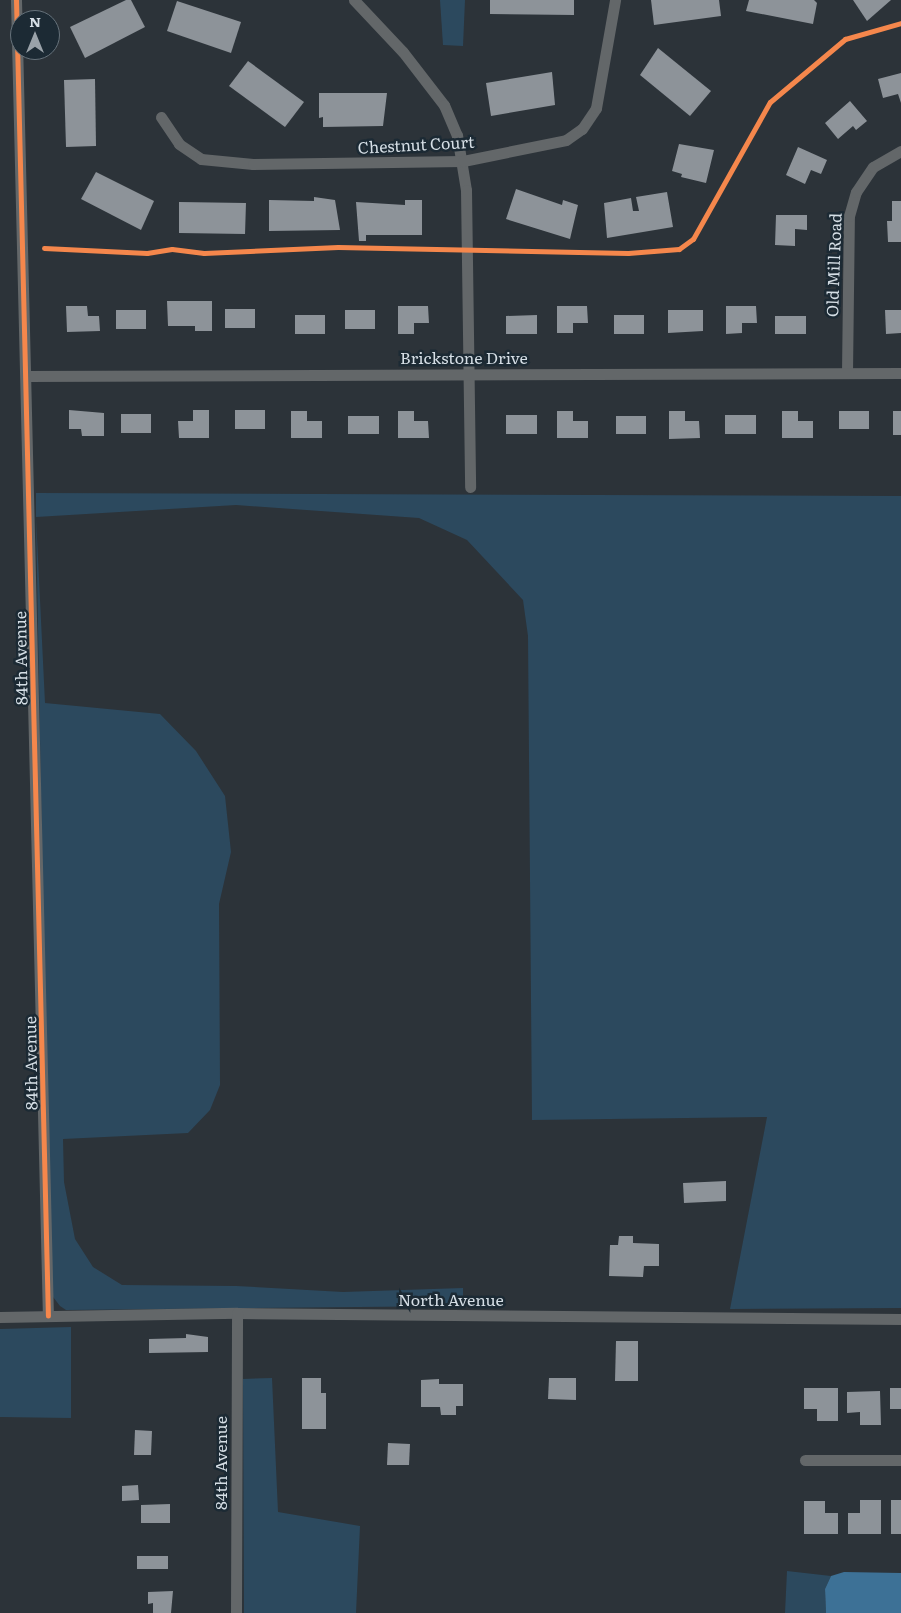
<!DOCTYPE html>
<style>
body{margin:0}
#map{position:relative;width:901px;height:1613px;overflow:hidden;background:#2c3339;font-family:Literata,serif}
div>[style]{position:absolute}
.green>*{inset:0;background:#2c495e}
.water>*{inset:0;background:#3d7196}
.building>*{inset:0;background:#8d9399}
.minor>*{height:11px;margin:-5.5px;padding:0 5.5px;transform-origin:5.5px;border-radius:5.5px;background:#636769}
.cycleway>*{height:5px;margin:-2.5px;padding:0 2.5px;transform-origin:2.5px;border-radius:2.5px;background:#f5874c}
span{translate:-50% -50%;white-space:nowrap;text-align:center;line-height:1.15;-webkit-text-stroke:5px #1c2a34;paint-order:stroke}
.street-label{font-size:16px;color:#d5dee5}
.north{position:absolute;left:10px;top:10px;width:50px;height:50px;box-sizing:border-box;background:#1c2a34;border:1px solid #66727b;border-radius:50%;rotate:0deg;font-size:14px;font-weight:700;line-height:20px;text-align:center;color:#d5dee5}
.north::after{content:'';display:block;margin:auto;width:18px;height:22px;background:#9aa2a9;clip-path:polygon(50% 0,100% 100%,50% 72%,0 100%)}
</style>
<div id="map">
<div class="green">
<i style="clip-path:polygon(440px 0,465px 0,463px 46px,443px 45px)"></i>
<i style="clip-path:polygon(36px 493px,901px 496px,901px 1308px,730px 1309px,767px 1117px,532px 1120px,528px 636px,523px 600px,467px 540px,419px 518px,236px 505px,36px 517px,45px 703px,160px 714px,196px 751px,225px 796px,231px 852px,219px 904px,220px 1085px,210px 1110px,188px 1133px,63px 1139px,64px 1182px,75px 1239px,93px 1267px,122px 1285px,236px 1286px,343px 1292px,463px 1288px,463px 1306px,66px 1310px,60px 1306px,50px 1293px,36px 516px)"></i>
<i style="clip-path:polygon(71px 1327px,71px 1418px,0 1417px,0 1329px)"></i>
<i style="clip-path:polygon(272px 1378px,278px 1512px,360px 1526px,356px 1613px,244px 1613px,243px 1379px)"></i>
<i style="clip-path:polygon(787px 1571px,831px 1576px,825px 1589px,826px 1613px,785px 1613px)"></i>
</div>
<div class="water">
<i style="clip-path:polygon(844px 1572px,901px 1573px,901px 1613px,826px 1613px,825px 1589px,831px 1576px)"></i>
</div>
<div class="building">
<i style="clip-path:polygon(126px 0,131px 0,145px 27px,85px 58px,70px 27px)"></i>
<i style="clip-path:polygon(490px 0,574px 0,574px 15px,490px 14px)"></i>
<i style="clip-path:polygon(651px 0,719px 0,721px 16px,654px 25px)"></i>
<i style="clip-path:polygon(749px 0,814px 0,817px 3px,813px 24px,746px 11px)"></i>
<i style="clip-path:polygon(853px 0,891px 0,867px 21px)"></i>
<i style="clip-path:polygon(177px 1px,241px 22px,231px 53px,167px 31px)"></i>
<i style="clip-path:polygon(658px 48px,711px 91px,690px 116px,640px 75px)"></i>
<i style="clip-path:polygon(248px 61px,304px 102px,285px 127px,229px 86px)"></i>
<i style="clip-path:polygon(552px 72px,555px 105px,491px 116px,486px 83px)"></i>
<i style="clip-path:polygon(901px 73px,901px 103px,898px 94px,883px 98px,878px 79px)"></i>
<i style="clip-path:polygon(95px 79px,96px 146px,66px 147px,64px 80px)"></i>
<i style="clip-path:polygon(319px 93px,387px 93px,383px 126px,323px 127px,323px 117px,319px 118px)"></i>
<i style="clip-path:polygon(850px 101px,867px 121px,856px 130px,853px 126px,838px 139px,825px 123px)"></i>
<i style="clip-path:polygon(679px 144px,714px 150px,706px 183px,681px 177px,682px 174px,672px 171px)"></i>
<i style="clip-path:polygon(798px 147px,827px 160px,821px 174px,811px 170px,805px 184px,786px 175px)"></i>
<i style="clip-path:polygon(96px 172px,154px 201px,141px 230px,81px 199px)"></i>
<i style="clip-path:polygon(516px 189px,562px 205px,563px 200px,578px 205px,570px 239px,506px 219px)"></i>
<i style="clip-path:polygon(667px 192px,673px 227px,607px 238px,604px 203px,631px 198px,633px 211px,639px 211px,636px 197px)"></i>
<i style="clip-path:polygon(314px 197px,335px 200px,340px 230px,269px 231px,269px 200px,314px 201px)"></i>
<i style="clip-path:polygon(405px 200px,422px 200px,422px 235px,366px 235px,366px 241px,359px 241px,356px 202px,405px 205px)"></i>
<i style="clip-path:polygon(892px 201px,901px 201px,901px 242px,888px 242px,887px 221px,892px 221px)"></i>
<i style="clip-path:polygon(179px 202px,246px 203px,245px 234px,179px 233px)"></i>
<i style="clip-path:polygon(776px 215px,807px 215px,807px 230px,795px 229px,795px 246px,775px 245px)"></i>
<i style="clip-path:polygon(167px 301px,212px 301px,212px 331px,195px 331px,195px 326px,168px 326px)"></i>
<i style="clip-path:polygon(66px 306px,87px 306px,88px 316px,99px 316px,100px 331px,67px 332px)"></i>
<i style="clip-path:polygon(398px 306px,428px 306px,429px 323px,414px 323px,414px 334px,398px 334px)"></i>
<i style="clip-path:polygon(557px 306px,587px 306px,588px 323px,573px 323px,573px 333px,557px 333px)"></i>
<i style="clip-path:polygon(726px 306px,756px 306px,757px 323px,742px 323px,742px 333px,726px 334px)"></i>
<i style="clip-path:polygon(225px 309px,255px 309px,255px 328px,225px 328px)"></i>
<i style="clip-path:polygon(116px 310px,146px 310px,146px 329px,116px 329px)"></i>
<i style="clip-path:polygon(345px 310px,375px 310px,375px 329px,345px 329px)"></i>
<i style="clip-path:polygon(668px 310px,703px 310px,703px 331px,668px 333px)"></i>
<i style="clip-path:polygon(885px 310px,901px 310px,901px 333px,886px 334px)"></i>
<i style="clip-path:polygon(295px 315px,325px 315px,325px 334px,295px 334px)"></i>
<i style="clip-path:polygon(537px 315px,537px 334px,506px 334px,506px 316px)"></i>
<i style="clip-path:polygon(614px 315px,644px 315px,644px 334px,614px 334px)"></i>
<i style="clip-path:polygon(775px 316px,806px 316px,806px 334px,775px 334px)"></i>
<i style="clip-path:polygon(69px 410px,104px 413px,104px 436px,82px 436px,81px 429px,69px 429px)"></i>
<i style="clip-path:polygon(193px 410px,209px 410px,209px 438px,179px 438px,178px 421px,193px 421px)"></i>
<i style="clip-path:polygon(235px 410px,265px 410px,265px 429px,235px 429px)"></i>
<i style="clip-path:polygon(291px 411px,307px 411px,307px 421px,322px 421px,322px 438px,291px 438px)"></i>
<i style="clip-path:polygon(398px 411px,414px 411px,414px 421px,428px 421px,429px 438px,398px 438px)"></i>
<i style="clip-path:polygon(557px 411px,573px 411px,573px 421px,588px 421px,588px 438px,557px 438px)"></i>
<i style="clip-path:polygon(669px 411px,685px 411px,685px 421px,699px 421px,700px 438px,669px 439px)"></i>
<i style="clip-path:polygon(782px 411px,798px 411px,798px 421px,813px 421px,813px 438px,782px 438px)"></i>
<i style="clip-path:polygon(839px 411px,869px 411px,869px 429px,839px 429px)"></i>
<i style="clip-path:polygon(893px 411px,901px 411px,901px 435px,893px 435px)"></i>
<i style="clip-path:polygon(121px 414px,151px 414px,151px 433px,121px 433px)"></i>
<i style="clip-path:polygon(506px 415px,537px 415px,537px 434px,506px 434px)"></i>
<i style="clip-path:polygon(725px 415px,756px 415px,756px 434px,725px 434px)"></i>
<i style="clip-path:polygon(348px 416px,379px 416px,379px 434px,348px 434px)"></i>
<i style="clip-path:polygon(616px 416px,646px 416px,646px 434px,616px 434px)"></i>
<i style="clip-path:polygon(726px 1181px,726px 1201px,684px 1203px,683px 1183px)"></i>
<i style="clip-path:polygon(619px 1236px,633px 1236px,633px 1243px,659px 1244px,659px 1266px,644px 1266px,643px 1277px,609px 1276px,610px 1245px,618px 1245px)"></i>
<i style="clip-path:polygon(186px 1334px,208px 1337px,208px 1352px,149px 1353px,149px 1339px,186px 1338px)"></i>
<i style="clip-path:polygon(616px 1341px,638px 1341px,638px 1381px,615px 1381px)"></i>
<i style="clip-path:polygon(302px 1378px,321px 1378px,321px 1393px,326px 1393px,326px 1429px,302px 1429px)"></i>
<i style="clip-path:polygon(549px 1378px,576px 1378px,576px 1400px,548px 1399px)"></i>
<i style="clip-path:polygon(439px 1379px,439px 1384px,463px 1384px,463px 1406px,456px 1406px,456px 1415px,441px 1415px,440px 1407px,421px 1407px,421px 1380px)"></i>
<i style="clip-path:polygon(804px 1388px,838px 1388px,838px 1421px,817px 1421px,817px 1409px,804px 1409px)"></i>
<i style="clip-path:polygon(890px 1388px,901px 1388px,901px 1409px,890px 1409px)"></i>
<i style="clip-path:polygon(880px 1391px,881px 1425px,860px 1425px,860px 1412px,847px 1413px,847px 1392px)"></i>
<i style="clip-path:polygon(135px 1430px,152px 1431px,151px 1455px,134px 1455px)"></i>
<i style="clip-path:polygon(388px 1443px,410px 1444px,409px 1465px,387px 1465px)"></i>
<i style="clip-path:polygon(138px 1485px,139px 1500px,122px 1501px,122px 1486px)"></i>
<i style="clip-path:polygon(860px 1500px,881px 1500px,881px 1534px,848px 1534px,848px 1513px,860px 1513px)"></i>
<i style="clip-path:polygon(891px 1500px,901px 1500px,901px 1534px,891px 1534px)"></i>
<i style="clip-path:polygon(804px 1501px,825px 1501px,825px 1513px,838px 1513px,838px 1534px,804px 1534px)"></i>
<i style="clip-path:polygon(170px 1504px,170px 1523px,141px 1523px,141px 1505px)"></i>
<i style="clip-path:polygon(137px 1556px,168px 1556px,168px 1569px,137px 1569px)"></i>
<i style="clip-path:polygon(173px 1591px,171px 1613px,153px 1613px,153px 1603px,148px 1604px,148px 1592px)"></i>
</div>
<div class="minor">
<i style="left:16px;top:0;width:1316px;rotate:88.61deg"></i>
<i style="left:354px;top:0;width:71px;rotate:46.7deg"></i>
<i style="left:403px;top:52px;width:67px;rotate:52.3deg"></i>
<i style="left:444px;top:105px;width:33px;rotate:67deg"></i>
<i style="left:457px;top:135px;width:56px;rotate:80.7deg"></i>
<i style="left:466px;top:190px;width:297px;rotate:89.2deg"></i>
<i style="left:161px;top:117px;width:32px;rotate:56deg"></i>
<i style="left:179px;top:144px;width:27px;rotate:34deg"></i>
<i style="left:201px;top:159px;width:52px;rotate:5.5deg"></i>
<i style="left:253px;top:164px;width:210px;rotate:-0.8deg"></i>
<i style="left:463px;top:161px;width:105px;rotate:-11.5deg"></i>
<i style="left:566px;top:140px;width:19px;rotate:-35deg"></i>
<i style="left:582px;top:129px;width:25px;rotate:-56deg"></i>
<i style="left:596px;top:108px;width:110px;rotate:-80deg"></i>
<i style="left:847px;top:373px;width:157px;rotate:-89.3deg"></i>
<i style="left:849px;top:216px;width:25px;rotate:-74deg"></i>
<i style="left:856px;top:192px;width:30px;rotate:-56deg"></i>
<i style="left:873px;top:167px;width:32px;rotate:-30deg"></i>
<i style="left:27px;top:376px;width:874px;rotate:-0.2deg"></i>
<i style="left:0;top:1317px;width:237px;rotate:-1deg"></i>
<i style="left:237px;top:1313px;width:664px;rotate:0.52deg"></i>
<i style="left:805px;top:1460px;width:96px"></i>
<i style="left:236px;top:1613px;width:300px;rotate:-89.8deg"></i>
</div>
<div class="cycleway">
<i style="left:16px;top:0;width:1316px;rotate:88.61deg"></i>
<i style="left:44px;top:248px;width:103px;rotate:2.8deg"></i>
<i style="left:147px;top:253px;width:25px;rotate:-9deg"></i>
<i style="left:172px;top:249px;width:32px;rotate:7deg"></i>
<i style="left:204px;top:253px;width:134px;rotate:-2.6deg"></i>
<i style="left:338px;top:247px;width:290px;rotate:1.2deg"></i>
<i style="left:628px;top:253px;width:51px;rotate:-4.5deg"></i>
<i style="left:679px;top:249px;width:17px;rotate:-36deg"></i>
<i style="left:693px;top:239px;width:157px;rotate:-60.7deg"></i>
<i style="left:770px;top:102px;width:98px;rotate:-40deg"></i>
<i style="left:845px;top:39px;width:58px;rotate:-15.9deg"></i>
</div>
<div class="street-label">
<span style="left:416px;top:144px;rotate:-3deg">Chestnut Court</span>
<span style="left:833px;top:265px;rotate:-88deg">Old Mill Road</span>
<span style="left:464px;top:357px">Brickstone Drive</span>
<span style="left:20px;top:658px;rotate:-91deg">84th Avenue</span>
<span style="left:30px;top:1063px;rotate:-91deg">84th Avenue</span>
<span style="left:451px;top:1299px">North Avenue</span>
<span style="left:220px;top:1463px;rotate:-90deg">84th Avenue</span>
</div>
<div class="north">N</div>
</div>
